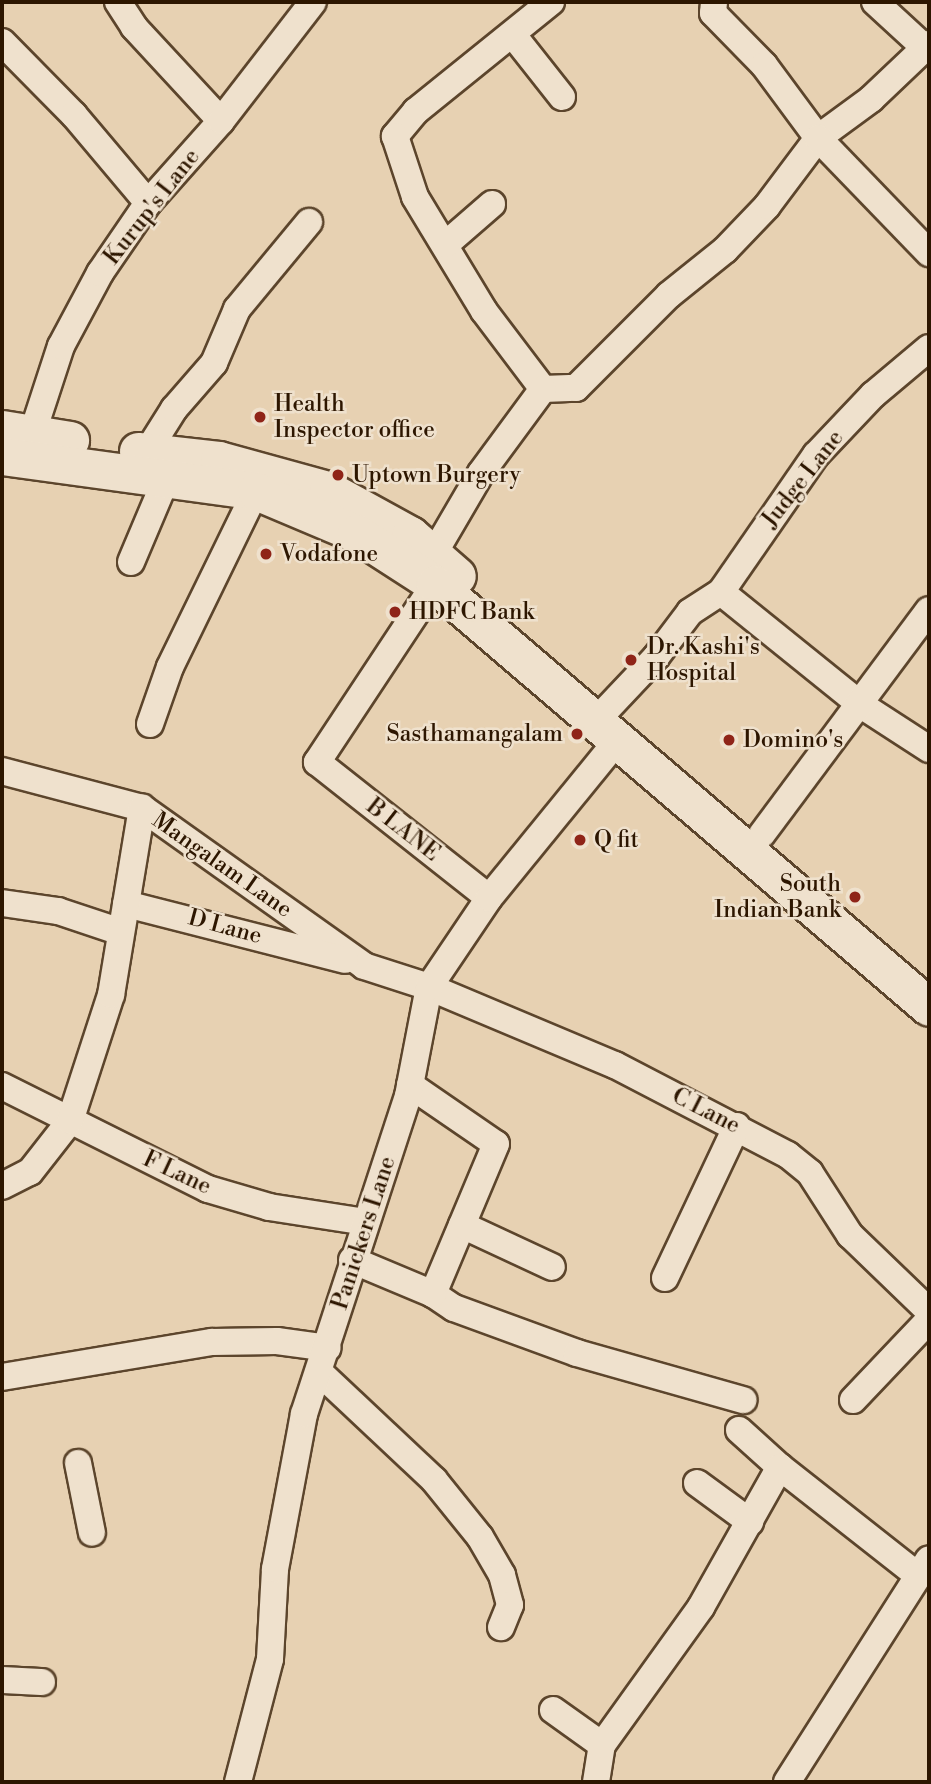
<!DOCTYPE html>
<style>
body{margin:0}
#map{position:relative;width:931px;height:1784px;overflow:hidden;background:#e7d1b2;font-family:"Libre Bodoni",serif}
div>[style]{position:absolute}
.roads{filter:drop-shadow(2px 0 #5c452c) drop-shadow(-2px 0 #5c452c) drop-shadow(0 2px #5c452c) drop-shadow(0 -2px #5c452c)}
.street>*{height:26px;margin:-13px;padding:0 13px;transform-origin:13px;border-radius:13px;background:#efe1cd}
.secondary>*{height:37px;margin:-18.5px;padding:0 18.5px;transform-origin:18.5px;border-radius:18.5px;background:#efe1cd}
.dots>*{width:19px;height:19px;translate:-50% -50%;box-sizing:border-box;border:4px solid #efe1cd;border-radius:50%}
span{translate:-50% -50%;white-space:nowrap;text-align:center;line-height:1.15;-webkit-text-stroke:5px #efe1cd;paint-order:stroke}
.street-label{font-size:23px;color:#2d1600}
.poi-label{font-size:23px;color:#2d1600}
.left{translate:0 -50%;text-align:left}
.right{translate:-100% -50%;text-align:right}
.frame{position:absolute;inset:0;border:4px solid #2d1600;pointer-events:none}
</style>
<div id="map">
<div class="roads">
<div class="street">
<i style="left:118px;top:2px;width:30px;rotate:57deg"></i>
<i style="left:134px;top:27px;width:128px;rotate:47.2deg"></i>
<i style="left:551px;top:2px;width:174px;rotate:141.1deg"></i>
<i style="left:416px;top:111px;width:33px;rotate:130deg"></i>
<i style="left:395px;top:136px;width:64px;rotate:71.8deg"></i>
<i style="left:415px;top:197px;width:133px;rotate:58.8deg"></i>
<i style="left:484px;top:311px;width:98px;rotate:52.9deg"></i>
<i style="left:543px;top:389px;width:33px;rotate:-2deg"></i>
<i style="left:576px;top:388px;width:132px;rotate:-45deg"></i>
<i style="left:669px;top:295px;width:72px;rotate:-38.8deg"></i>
<i style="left:725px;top:250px;width:61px;rotate:-46.3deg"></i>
<i style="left:767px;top:206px;width:85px;rotate:-53.1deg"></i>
<i style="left:818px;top:138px;width:66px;rotate:-36.3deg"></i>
<i style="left:871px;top:99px;width:80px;rotate:-43.5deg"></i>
<i style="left:714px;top:2px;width:11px;rotate:95deg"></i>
<i style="left:713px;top:13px;width:73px;rotate:45.6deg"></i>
<i style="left:764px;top:65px;width:91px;rotate:53.5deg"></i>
<i style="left:818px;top:138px;width:160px;rotate:46deg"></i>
<i style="left:875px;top:2px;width:68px;rotate:42.6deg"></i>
<i style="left:513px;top:35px;width:79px;rotate:51.7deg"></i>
<i style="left:2px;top:42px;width:103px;rotate:45.4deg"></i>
<i style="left:74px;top:115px;width:115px;rotate:49.9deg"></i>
<i style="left:446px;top:244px;width:61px;rotate:-41deg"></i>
<i style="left:27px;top:450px;width:109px;rotate:-71.9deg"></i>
<i style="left:61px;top:346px;width:83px;rotate:-61.9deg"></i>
<i style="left:100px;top:273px;width:85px;rotate:-55.6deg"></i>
<i style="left:148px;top:203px;width:110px;rotate:-48.3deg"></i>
<i style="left:221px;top:121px;width:150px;rotate:-52.3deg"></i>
<i style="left:147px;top:452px;width:51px;rotate:-57.9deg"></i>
<i style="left:174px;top:409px;width:61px;rotate:-49deg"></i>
<i style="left:214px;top:363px;width:59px;rotate:-66.9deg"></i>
<i style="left:237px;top:309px;width:113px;rotate:-50.4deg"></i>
<i style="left:433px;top:555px;width:95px;rotate:-59.7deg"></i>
<i style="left:481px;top:473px;width:104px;rotate:-53.6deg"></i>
<i style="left:131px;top:562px;width:90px;rotate:-67.1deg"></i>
<i style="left:435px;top:584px;width:214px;rotate:123.5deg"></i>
<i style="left:317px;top:762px;width:219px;rotate:38.3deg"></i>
<i style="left:721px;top:592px;width:180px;rotate:38.9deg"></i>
<i style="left:861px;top:705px;width:81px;rotate:32.9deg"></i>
<i style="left:608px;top:708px;width:70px;rotate:-46.7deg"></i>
<i style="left:656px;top:657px;width:56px;rotate:-52.9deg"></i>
<i style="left:690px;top:612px;width:37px;rotate:-33deg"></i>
<i style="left:721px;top:592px;width:167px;rotate:-55.3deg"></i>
<i style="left:816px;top:455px;width:83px;rotate:-46.5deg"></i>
<i style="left:873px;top:395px;width:73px;rotate:-40deg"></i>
<i style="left:150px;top:724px;width:60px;rotate:-70.7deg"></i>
<i style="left:170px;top:667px;width:196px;rotate:-64deg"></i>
<i style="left:2px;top:771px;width:145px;rotate:14.8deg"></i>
<i style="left:142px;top:808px;width:272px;rotate:35.4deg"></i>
<i style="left:364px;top:966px;width:68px;rotate:17.9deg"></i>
<i style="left:429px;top:987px;width:202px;rotate:22.8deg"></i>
<i style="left:615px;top:1065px;width:195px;rotate:27.5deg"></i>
<i style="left:788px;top:1155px;width:28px;rotate:39deg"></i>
<i style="left:810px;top:1173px;width:74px;rotate:57.2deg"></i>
<i style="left:850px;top:1235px;width:110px;rotate:43.9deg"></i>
<i style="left:762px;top:834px;width:279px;rotate:-53.3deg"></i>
<i style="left:2px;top:903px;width:57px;rotate:8.1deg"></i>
<i style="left:58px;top:911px;width:66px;rotate:18.4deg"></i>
<i style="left:126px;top:904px;width:226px;rotate:14.3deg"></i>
<i style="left:410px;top:1085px;width:104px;rotate:34.5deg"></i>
<i style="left:496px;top:1144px;width:163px;rotate:112.8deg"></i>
<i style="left:433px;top:1294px;width:25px;rotate:34deg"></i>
<i style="left:454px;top:1308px;width:131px;rotate:20.1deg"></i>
<i style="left:577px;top:1353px;width:173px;rotate:15.8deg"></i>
<i style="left:2px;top:1086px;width:230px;rotate:26.6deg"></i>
<i style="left:208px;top:1189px;width:64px;rotate:16.4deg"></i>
<i style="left:269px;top:1207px;width:98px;rotate:8.8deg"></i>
<i style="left:2px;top:1186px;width:31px;rotate:-27deg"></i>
<i style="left:30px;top:1172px;width:65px;rotate:-51.9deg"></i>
<i style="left:70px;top:1121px;width:133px;rotate:-72deg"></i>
<i style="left:111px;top:995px;width:190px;rotate:-80.6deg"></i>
<i style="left:462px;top:1225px;width:99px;rotate:25deg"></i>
<i style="left:352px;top:1260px;width:88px;rotate:22.8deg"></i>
<i style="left:665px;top:1278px;width:168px;rotate:-64.7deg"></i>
<i style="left:319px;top:1372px;width:158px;rotate:43.2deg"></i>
<i style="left:434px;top:1480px;width:73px;rotate:51.1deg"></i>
<i style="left:480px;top:1537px;width:44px;rotate:59.9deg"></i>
<i style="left:502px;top:1575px;width:31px;rotate:75deg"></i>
<i style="left:510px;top:1605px;width:24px;rotate:112deg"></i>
<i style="left:2px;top:1377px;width:213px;rotate:-9.5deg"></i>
<i style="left:212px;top:1342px;width:65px;rotate:-0.9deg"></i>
<i style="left:277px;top:1341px;width:51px;rotate:7.8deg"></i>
<i style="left:853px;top:1400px;width:110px;rotate:-46.5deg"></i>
<i style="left:739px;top:1430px;width:55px;rotate:42.1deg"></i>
<i style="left:78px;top:1463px;width:71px;rotate:78.7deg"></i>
<i style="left:697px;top:1483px;width:66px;rotate:36.3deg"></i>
<i style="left:2px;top:1680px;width:40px;rotate:2.9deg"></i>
<i style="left:553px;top:1710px;width:60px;rotate:35.5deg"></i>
<i style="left:238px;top:1782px;width:127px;rotate:-75.4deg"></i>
<i style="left:270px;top:1659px;width:90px;rotate:-86.8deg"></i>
<i style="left:275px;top:1569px;width:158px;rotate:-79.4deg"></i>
<i style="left:304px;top:1414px;width:335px;rotate:-71.9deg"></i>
<i style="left:408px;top:1096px;width:111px;rotate:-79.1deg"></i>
<i style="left:429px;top:987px;width:107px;rotate:-56deg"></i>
<i style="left:489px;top:898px;width:204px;rotate:-50.8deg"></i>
<i style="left:596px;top:1782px;width:37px;rotate:-81deg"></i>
<i style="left:602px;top:1745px;width:170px;rotate:-54.3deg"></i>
<i style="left:701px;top:1607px;width:161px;rotate:-60.6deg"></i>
<i style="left:780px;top:1467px;width:174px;rotate:38.2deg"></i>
<i style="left:787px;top:1782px;width:264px;rotate:-57.5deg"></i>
</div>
<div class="secondary">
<i style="left:2px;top:429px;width:69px;rotate:9.2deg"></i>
<i style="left:138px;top:451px;width:81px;rotate:6.3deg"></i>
<i style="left:219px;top:460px;width:113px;rotate:15.4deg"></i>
<i style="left:328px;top:490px;width:94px;rotate:28.8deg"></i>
<i style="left:410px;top:535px;width:62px;rotate:41.1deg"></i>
<i style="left:2px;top:456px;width:256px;rotate:7.8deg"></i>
<i style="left:256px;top:491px;width:108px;rotate:22.8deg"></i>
<i style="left:356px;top:533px;width:94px;rotate:32.8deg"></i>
<i style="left:435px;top:584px;width:650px;rotate:40.57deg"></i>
</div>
</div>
<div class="dots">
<i style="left:260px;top:417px;background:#8f2418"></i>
<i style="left:338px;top:475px;background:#8f2418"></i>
<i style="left:266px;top:554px;background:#8f2418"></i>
<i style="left:395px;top:612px;background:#8f2418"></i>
<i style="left:631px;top:660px;background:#8f2418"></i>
<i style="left:577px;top:734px;background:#8f2418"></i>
<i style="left:729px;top:740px;background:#8f2418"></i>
<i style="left:580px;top:840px;background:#8f2418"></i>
<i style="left:855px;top:897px;background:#8f2418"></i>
</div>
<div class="street-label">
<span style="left:152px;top:207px;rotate:-52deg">Kurup's Lane</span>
<span style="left:803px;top:479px;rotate:-52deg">Judge Lane</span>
<span style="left:403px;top:830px;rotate:38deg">B LANE</span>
<span style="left:222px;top:865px;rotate:35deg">Mangalam Lane</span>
<span style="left:225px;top:927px;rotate:15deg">D Lane</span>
<span style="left:706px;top:1111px;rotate:27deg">C Lane</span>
<span style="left:177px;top:1173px;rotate:25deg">F Lane</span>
<span style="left:364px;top:1233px;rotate:-72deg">Panickers Lane</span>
</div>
<div class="poi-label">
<span class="left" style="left:274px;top:417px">Health<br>Inspector office</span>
<span class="left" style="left:352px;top:475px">Uptown Burgery</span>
<span class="left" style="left:280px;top:554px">Vodafone</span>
<span class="left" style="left:409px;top:612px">HDFC Bank</span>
<span class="left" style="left:647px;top:660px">Dr. Kashi's<br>Hospital</span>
<span class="right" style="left:563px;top:734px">Sasthamangalam</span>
<span class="left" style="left:743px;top:740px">Domino's</span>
<span class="left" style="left:594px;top:840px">Q fit</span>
<span class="right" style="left:841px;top:897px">South<br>Indian Bank</span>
</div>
<div class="frame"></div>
</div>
